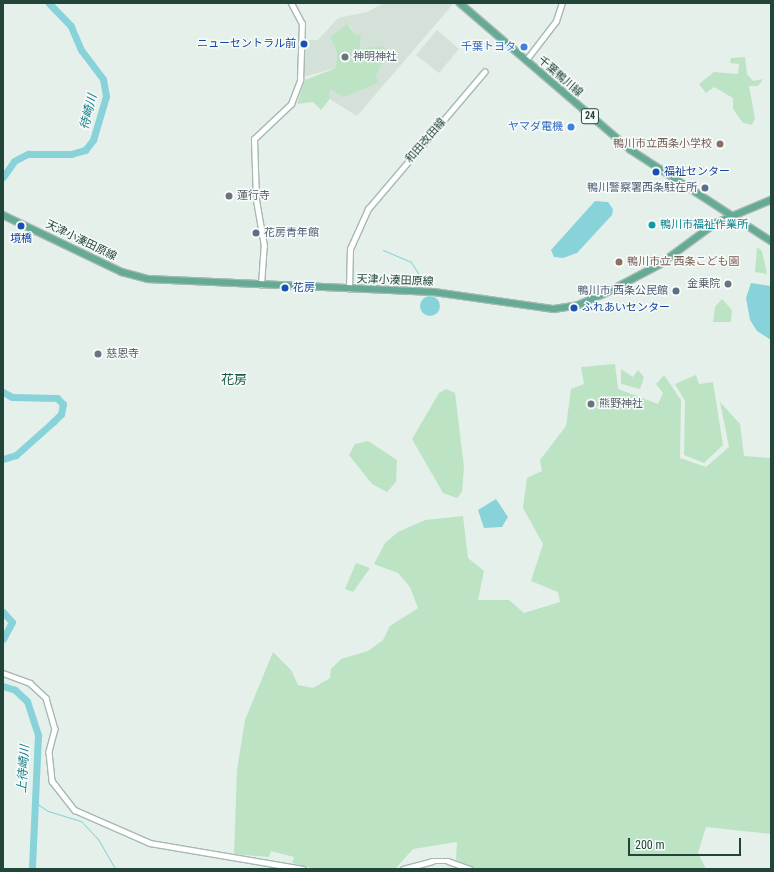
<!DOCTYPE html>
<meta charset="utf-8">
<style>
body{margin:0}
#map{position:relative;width:774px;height:872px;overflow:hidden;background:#e5f0ea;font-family:"Roboto Condensed","Noto Sans JP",sans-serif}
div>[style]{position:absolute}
.built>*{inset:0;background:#d3e1d9}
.green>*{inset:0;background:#bce3c4}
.water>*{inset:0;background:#88d3da}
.round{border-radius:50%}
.stream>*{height:1px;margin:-0.5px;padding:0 0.5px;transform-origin:0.5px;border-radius:0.5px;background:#88d3da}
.river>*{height:7px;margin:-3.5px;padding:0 3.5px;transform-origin:3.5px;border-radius:3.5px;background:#88d3da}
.roads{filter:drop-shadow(1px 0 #a6b9b1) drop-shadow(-1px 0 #a6b9b1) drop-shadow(0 1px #a6b9b1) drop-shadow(0 -1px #a6b9b1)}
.minor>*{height:4.5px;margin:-2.25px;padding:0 2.25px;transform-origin:2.25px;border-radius:2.25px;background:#fff}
.major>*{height:5.5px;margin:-2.75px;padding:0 2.75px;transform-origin:2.75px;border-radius:2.75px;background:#65aa94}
.dots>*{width:11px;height:11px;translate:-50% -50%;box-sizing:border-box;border:2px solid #f7fbf9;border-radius:50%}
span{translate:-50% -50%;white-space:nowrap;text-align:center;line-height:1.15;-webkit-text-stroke:3px #f7fbf9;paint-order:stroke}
.shield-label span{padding:1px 3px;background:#f7fbf9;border:1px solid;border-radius:3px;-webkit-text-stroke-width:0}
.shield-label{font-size:10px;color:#214539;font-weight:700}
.transit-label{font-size:11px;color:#164399}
.right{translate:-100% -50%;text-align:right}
.left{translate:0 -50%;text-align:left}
.shop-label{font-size:11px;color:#366cbe}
.worship-label{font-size:11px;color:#5b616d}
.street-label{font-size:11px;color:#214539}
.education-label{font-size:11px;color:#785e54}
.service-label{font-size:11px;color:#4e5e75}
.culture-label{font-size:11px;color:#0d838f}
.water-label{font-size:12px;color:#137e89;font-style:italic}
.quarter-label{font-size:13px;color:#1a5a46}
.frame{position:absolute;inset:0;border:4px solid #214539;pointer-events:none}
.scale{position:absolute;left:628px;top:838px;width:113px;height:18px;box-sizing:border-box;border:2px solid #214539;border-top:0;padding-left:5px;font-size:12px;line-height:14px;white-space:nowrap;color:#214539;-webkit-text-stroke:3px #f7fbf9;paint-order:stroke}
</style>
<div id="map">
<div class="built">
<i style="clip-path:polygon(384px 3px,453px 4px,357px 116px,328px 98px,330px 88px,351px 94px,368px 86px,385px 57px,360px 49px,361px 35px,355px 34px,350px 26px,330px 37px,337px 53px,336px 68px,303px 77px,304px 40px,318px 40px,338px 18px,367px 12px)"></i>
<i style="clip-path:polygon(437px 30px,459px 49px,439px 73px,416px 55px)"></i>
</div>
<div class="green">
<i style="clip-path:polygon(347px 24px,355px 34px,361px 35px,360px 49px,384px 46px,385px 57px,375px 77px,380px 82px,344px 97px,330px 89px,329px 100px,321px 110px,313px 102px,297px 104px,305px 80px,336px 68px,337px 53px,330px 37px)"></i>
<i style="clip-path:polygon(745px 57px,747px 74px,753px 81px,763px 79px,758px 86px,749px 86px,755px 118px,752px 125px,743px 123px,733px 109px,733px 98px,714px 87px,706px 93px,699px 84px,714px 72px,738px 74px,739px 64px,730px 63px,731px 58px)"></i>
<i style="clip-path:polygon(757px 247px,762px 251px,767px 274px,755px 272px)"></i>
<i style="clip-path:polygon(722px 299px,732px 310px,731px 322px,713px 322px,715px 307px)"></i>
<i style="clip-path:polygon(615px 364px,618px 389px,658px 404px,663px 393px,656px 384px,664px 375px,681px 400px,680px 458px,706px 467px,729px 447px,720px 402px,740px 424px,744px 456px,771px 458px,771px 834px,706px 827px,698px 853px,706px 869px,476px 869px,456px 860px,457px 842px,413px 849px,395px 869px,316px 869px,292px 863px,294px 857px,271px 851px,269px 857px,234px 854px,237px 770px,245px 720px,273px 652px,291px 670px,298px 685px,313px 688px,330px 678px,331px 669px,341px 659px,368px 651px,383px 640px,390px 626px,418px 608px,410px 587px,398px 573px,374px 564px,385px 543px,398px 532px,425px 520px,463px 516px,468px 558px,484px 571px,478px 600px,509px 600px,524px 613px,560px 602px,558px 592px,531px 581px,543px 544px,523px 508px,527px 478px,542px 471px,540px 460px,566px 426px,571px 389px,584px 384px,581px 367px)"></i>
<i style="clip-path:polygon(621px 369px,633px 377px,638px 370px,644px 377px,640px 389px,621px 384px)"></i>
<i style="clip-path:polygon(696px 375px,699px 384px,713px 382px,723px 445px,704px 463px,684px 455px,685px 401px,675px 384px)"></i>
<i style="clip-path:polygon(446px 389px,455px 393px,464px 467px,462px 492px,457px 498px,443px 493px,412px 439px,439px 393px)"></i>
<i style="clip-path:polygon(368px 441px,397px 460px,396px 482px,387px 492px,372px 484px,349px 455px,355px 444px)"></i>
<i style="clip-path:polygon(356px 563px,370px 568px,353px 592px,345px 589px)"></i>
</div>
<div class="water">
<i style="clip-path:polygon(595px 201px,608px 202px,613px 209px,612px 215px,577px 253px,563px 258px,554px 257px,551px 250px)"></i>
<i style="clip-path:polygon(751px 283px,771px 286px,771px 340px,757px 331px,750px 320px,746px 298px)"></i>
<i class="round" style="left:420px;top:296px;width:20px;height:20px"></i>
<i style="clip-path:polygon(496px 499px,508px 517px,502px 527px,484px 528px,478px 510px)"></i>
</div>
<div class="stream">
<i style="left:383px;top:250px;width:30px;rotate:23deg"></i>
<i style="left:411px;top:262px;width:28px;rotate:58deg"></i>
<i style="left:33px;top:801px;width:18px;rotate:34deg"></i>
<i style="left:48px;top:811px;width:34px;rotate:17deg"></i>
<i style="left:81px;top:821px;width:25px;rotate:47deg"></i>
<i style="left:98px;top:839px;width:34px;rotate:60deg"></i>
</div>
<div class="river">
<i style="left:3px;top:177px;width:19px;rotate:-55deg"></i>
<i style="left:14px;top:161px;width:16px;rotate:-27deg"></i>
<i style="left:28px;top:154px;width:43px"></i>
<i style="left:71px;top:154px;width:15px;rotate:-16deg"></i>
<i style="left:85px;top:150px;width:13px;rotate:-51deg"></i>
<i style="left:93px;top:140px;width:46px;rotate:-73.5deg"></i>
<i style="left:106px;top:96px;width:17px;rotate:-100deg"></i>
<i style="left:103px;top:79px;width:36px;rotate:-127deg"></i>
<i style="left:81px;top:50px;width:26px;rotate:-113deg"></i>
<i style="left:71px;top:26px;width:32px;rotate:-134deg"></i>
<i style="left:3px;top:392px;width:10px;rotate:29deg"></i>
<i style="left:12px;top:397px;width:45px;rotate:1.3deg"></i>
<i style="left:57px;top:398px;width:8px;rotate:45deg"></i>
<i style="left:63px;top:404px;width:10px;rotate:101deg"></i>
<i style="left:61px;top:414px;width:11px;rotate:135deg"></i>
<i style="left:53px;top:422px;width:50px;rotate:138.3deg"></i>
<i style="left:16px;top:455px;width:14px;rotate:163deg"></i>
<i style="left:3px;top:612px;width:13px;rotate:48deg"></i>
<i style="left:12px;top:622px;width:19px;rotate:118deg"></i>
<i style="left:3px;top:686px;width:13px;rotate:18deg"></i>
<i style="left:15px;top:690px;width:16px;rotate:43deg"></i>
<i style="left:27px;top:701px;width:36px;rotate:72deg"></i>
<i style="left:38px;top:735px;width:134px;rotate:92.6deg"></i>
</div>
<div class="roads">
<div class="minor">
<i style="left:526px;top:60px;width:49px;rotate:-52.4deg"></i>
<i style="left:556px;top:21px;width:19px;rotate:-72deg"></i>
<i style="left:261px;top:285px;width:39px;rotate:-86deg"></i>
<i style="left:264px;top:246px;width:47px;rotate:-99.9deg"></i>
<i style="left:256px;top:200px;width:61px;rotate:-91.9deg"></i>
<i style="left:254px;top:139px;width:51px;rotate:-43.4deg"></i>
<i style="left:291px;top:104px;width:26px;rotate:-69deg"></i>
<i style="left:300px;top:80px;width:56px;rotate:-88deg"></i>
<i style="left:302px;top:24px;width:24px;rotate:-118deg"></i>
<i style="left:349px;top:289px;width:40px;rotate:-88.6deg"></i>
<i style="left:350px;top:249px;width:44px;rotate:-65.8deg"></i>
<i style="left:368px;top:209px;width:180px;rotate:-49.7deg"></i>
<i style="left:3px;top:673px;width:29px;rotate:20deg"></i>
<i style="left:30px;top:683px;width:22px;rotate:43deg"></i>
<i style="left:46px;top:698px;width:32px;rotate:74deg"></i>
<i style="left:55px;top:729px;width:24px;rotate:105deg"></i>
<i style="left:49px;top:752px;width:29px;rotate:84deg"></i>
<i style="left:52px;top:781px;width:37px;rotate:52deg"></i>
<i style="left:75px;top:810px;width:82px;rotate:23.7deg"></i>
<i style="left:150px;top:843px;width:155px;rotate:9.6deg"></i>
<i style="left:403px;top:869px;width:30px;rotate:-15deg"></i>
<i style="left:432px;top:861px;width:16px"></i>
<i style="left:448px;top:861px;width:23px;rotate:20deg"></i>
</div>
<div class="major">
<i style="left:460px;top:3px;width:225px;rotate:40.7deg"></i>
<i style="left:631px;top:150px;width:167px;rotate:33deg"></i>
<i style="left:3px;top:215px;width:132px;rotate:25.6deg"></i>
<i style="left:122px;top:272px;width:27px;rotate:15deg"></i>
<i style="left:148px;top:279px;width:286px;rotate:2.6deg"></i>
<i style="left:434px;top:292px;width:121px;rotate:8.1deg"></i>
<i style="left:554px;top:309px;width:24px;rotate:-9deg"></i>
<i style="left:578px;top:305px;width:28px;rotate:-23deg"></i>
<i style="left:604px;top:294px;width:62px;rotate:-27.8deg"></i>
<i style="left:659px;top:265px;width:71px;rotate:-36.4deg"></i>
<i style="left:716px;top:223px;width:60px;rotate:-22.7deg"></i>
</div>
</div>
<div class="dots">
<i style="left:304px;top:44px;background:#1a4fb4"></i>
<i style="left:524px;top:47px;background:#3f7fe0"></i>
<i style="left:345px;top:57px;background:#6b7280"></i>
<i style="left:571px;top:127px;background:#3f7fe0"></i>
<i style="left:720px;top:144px;background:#8d6e63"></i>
<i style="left:656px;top:172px;background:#1a4fb4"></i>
<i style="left:705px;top:188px;background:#5c6f8a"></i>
<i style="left:229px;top:196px;background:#6b7280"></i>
<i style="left:652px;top:225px;background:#0f9aa8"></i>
<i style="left:21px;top:226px;background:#1a4fb4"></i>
<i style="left:256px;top:233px;background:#5c6f8a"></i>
<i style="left:619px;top:262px;background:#8d6e63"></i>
<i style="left:728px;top:284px;background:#6b7280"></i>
<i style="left:285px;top:288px;background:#1a4fb4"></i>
<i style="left:676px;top:291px;background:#5c6f8a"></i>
<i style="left:574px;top:308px;background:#1a4fb4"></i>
<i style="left:98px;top:354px;background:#6b7280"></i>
<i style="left:591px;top:404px;background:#6b7280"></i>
</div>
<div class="shield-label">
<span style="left:590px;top:116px">24</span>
</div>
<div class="transit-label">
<span class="right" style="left:296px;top:44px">ニューセントラル前</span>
<span class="left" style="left:664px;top:172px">福祉センター</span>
<span style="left:21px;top:239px">境橋</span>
<span class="left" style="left:293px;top:288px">花房</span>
<span class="left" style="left:582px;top:308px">ふれあいセンター</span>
</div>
<div class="shop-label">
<span class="right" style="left:516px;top:47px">千葉トヨタ</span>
<span class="right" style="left:563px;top:127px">ヤマダ電機</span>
</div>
<div class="worship-label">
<span class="left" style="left:353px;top:57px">神明神社</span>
<span class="left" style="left:237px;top:196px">蓮行寺</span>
<span class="right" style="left:720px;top:284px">金乗院</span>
<span class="left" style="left:106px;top:354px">慈恩寺</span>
<span class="left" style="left:599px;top:404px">熊野神社</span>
</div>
<div class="street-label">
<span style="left:560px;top:77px;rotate:41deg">千葉鴨川線</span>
<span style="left:426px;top:141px;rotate:-49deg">和田改田線</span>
<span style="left:81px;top:241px;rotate:26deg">天津小湊田原線</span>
<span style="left:395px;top:281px;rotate:2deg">天津小湊田原線</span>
</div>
<div class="education-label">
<span class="right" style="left:712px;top:144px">鴨川市立西条小学校</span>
<span class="left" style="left:627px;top:262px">鴨川市立 西条こども園</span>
</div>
<div class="service-label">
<span class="right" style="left:697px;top:188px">鴨川警察署西条駐在所</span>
<span class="left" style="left:264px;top:233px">花房青年館</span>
<span class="right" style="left:668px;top:291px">鴨川市 西条公民館</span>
</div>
<div class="culture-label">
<span class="left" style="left:660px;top:225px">鴨川市福祉作業所</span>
</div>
<div class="water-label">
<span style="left:89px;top:112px;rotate:-76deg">待崎川</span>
<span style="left:24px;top:769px;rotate:-86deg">上待崎川</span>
</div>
<div class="quarter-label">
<span style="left:234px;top:380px">花房</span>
</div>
<div class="frame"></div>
<div class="scale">200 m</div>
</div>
